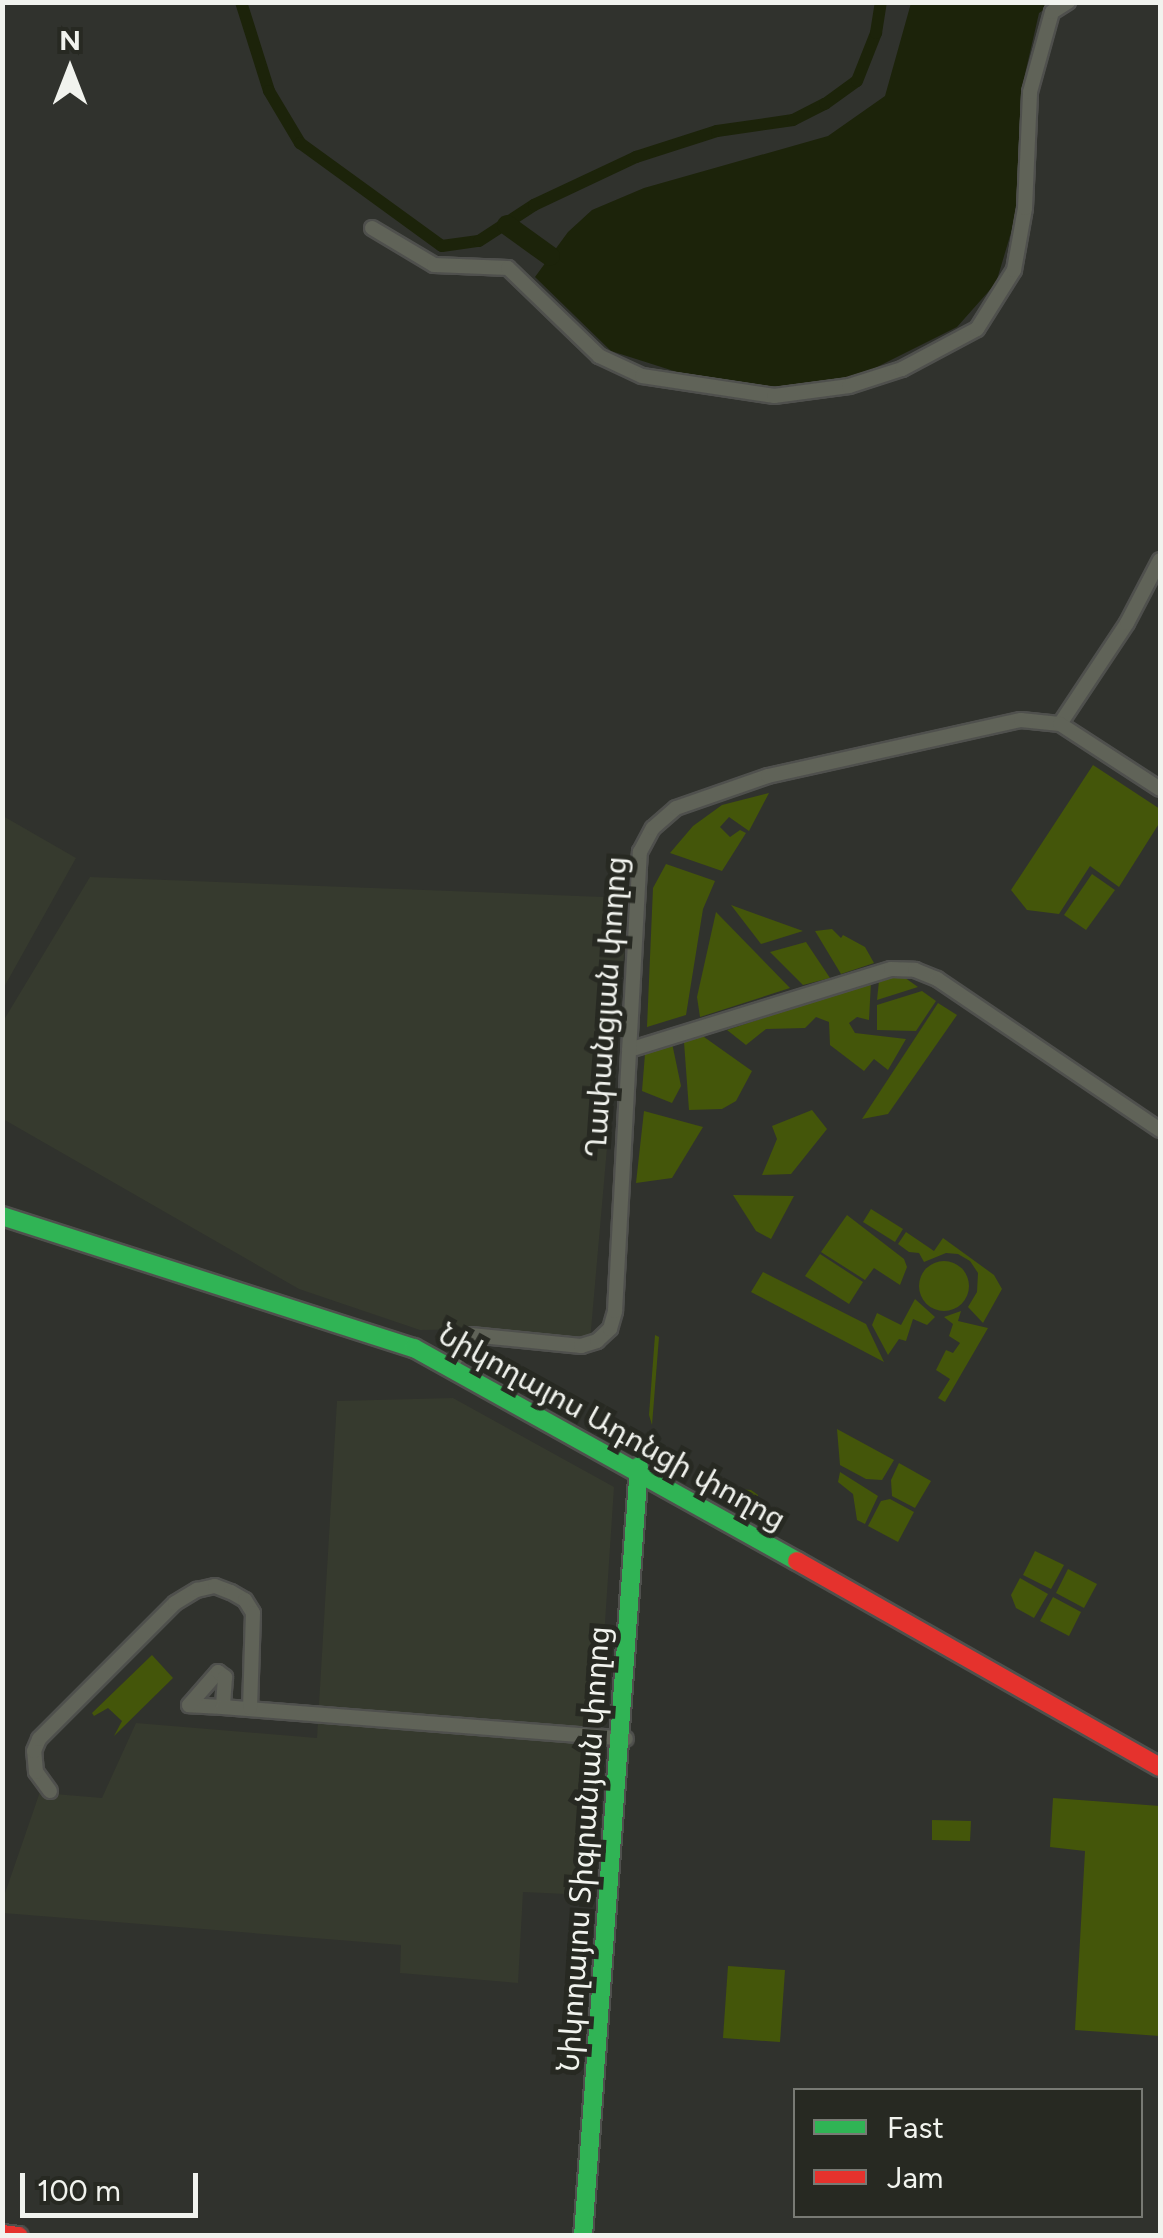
<!DOCTYPE html>
<meta charset="utf-8">
<style>
body{margin:0}
#map{position:relative;width:1163px;height:2238px;overflow:hidden;background:#30322d;font-family:Figtree,"Noto Sans Armenian",sans-serif}
div>[style]{position:absolute}
.built>*{inset:0;background:#363a2e}
.green>*{inset:0;background:#44560a}
.round{border-radius:50%}
.water>*{inset:0;background:#1c230a}
.canal>*{height:12px;margin:-6px;padding:0 6px;transform-origin:6px;border-radius:6px;background:#1c230a}
.river>*{height:20px;margin:-10px;padding:0 10px;transform-origin:10px;border-radius:10px;background:#1c230a}
.roads{filter:drop-shadow(2px 0 #4f504d) drop-shadow(-2px 0 #4f504d) drop-shadow(0 2px #4f504d) drop-shadow(0 -2px #4f504d)}
.street>*{height:14px;margin:-7px;padding:0 7px;transform-origin:7px;border-radius:7px;background:#606358}
.fast>*{height:18px;margin:-9px;padding:0 9px;transform-origin:9px;border-radius:9px;background:#30b455}
.jam>*{height:18px;margin:-9px;padding:0 9px;transform-origin:9px;border-radius:9px;background:#e5322d}
span{translate:-50% -50%;white-space:nowrap;text-align:center;line-height:1.15;-webkit-text-stroke:10px #272922;paint-order:stroke}
.street-label{font-size:30px;color:#f1f3ee}
.frame{position:absolute;inset:0;border:5px solid #f1f3ee;pointer-events:none}
.legend{position:absolute;left:793px;top:2088px;width:350px;height:130px;box-sizing:border-box;background:#272922;border:2px solid #787a74;margin:0;padding:12px 18px;list-style:none;font-size:30px;color:#f1f3ee}
.legend li{display:flex;align-items:center;gap:20px;height:50px}
.legend b{width:50px;border:2px solid #787a74}
.north{position:absolute;left:20px;top:20px;width:100px;height:100px;-webkit-text-stroke:8px #272922;paint-order:stroke;rotate:0deg;font-size:28px;font-weight:700;line-height:40px;text-align:center;color:#f1f3ee}
.north::after{content:'';display:block;margin:auto;width:35px;height:45px;background:#f1f3ee;clip-path:polygon(50% 0,100% 100%,50% 72%,0 100%)}
.scale{position:absolute;left:20px;top:2173px;width:178px;height:45px;box-sizing:border-box;border:5px solid #f1f3ee;border-top:0;padding-left:12px;font-size:30px;line-height:35px;white-space:nowrap;color:#f1f3ee;-webkit-text-stroke:8px #272922;paint-order:stroke}
</style>
<div id="map">
<div class="built">
<i style="clip-path:polygon(3px 816px,76px 858px,3px 989px)"></i>
<i style="clip-path:polygon(90px 877px,629px 898px,590px 1341px,482px 1329px,420px 1330px,299px 1289px,3px 1119px,2px 1023px)"></i>
<i style="clip-path:polygon(453px 1398px,614px 1487px,587px 1895px,523px 1892px,518px 1983px,400px 1973px,401px 1945px,3px 1913px,3px 1899px,43px 1783px,43px 1793px,102px 1798px,136px 1723px,317px 1738px,337px 1401px)"></i>
</div>
<div class="green">
<i style="clip-path:polygon(1093px 765px,1160px 809px,1160px 822px,1119px 887px,1090px 866px,1059px 914px,1027px 910px,1011px 890px)"></i>
<i style="clip-path:polygon(769px 793px,749px 831px,729px 817px,720px 827px,730px 837px,740px 830px,746px 833px,722px 871px,670px 853px,693px 826px,722px 805px)"></i>
<i style="clip-path:polygon(666px 864px,715px 881px,703px 909px,686px 1015px,647px 1027px,653px 888px)"></i>
<i style="clip-path:polygon(1092px 874px,1115px 890px,1086px 930px,1064px 915px)"></i>
<i style="clip-path:polygon(731px 905px,803px 931px,761px 944px)"></i>
<i style="clip-path:polygon(716px 912px,790px 988px,700px 1017px,697px 997px)"></i>
<i style="clip-path:polygon(832px 929px,841px 938px,843px 935px,865px 947px,874px 963px,841px 974px,815px 931px)"></i>
<i style="clip-path:polygon(806px 942px,830px 978px,803px 985px,770px 952px)"></i>
<i style="clip-path:polygon(901px 975px,918px 987px,877px 1000px,879px 981px)"></i>
<i style="clip-path:polygon(871px 982px,869px 1020px,857px 1017px,849px 1023px,855px 1033px,906px 1039px,888px 1070px,874px 1059px,864px 1071px,830px 1045px,829px 1022px,816px 1017px,805px 1028px,766px 1029px,746px 1045px,727px 1030px)"></i>
<i style="clip-path:polygon(922px 991px,936px 1001px,916px 1031px,877px 1030px,877px 1005px)"></i>
<i style="clip-path:polygon(938px 1003px,957px 1015px,888px 1114px,862px 1119px)"></i>
<i style="clip-path:polygon(697px 1032px,752px 1071px,736px 1101px,722px 1109px,689px 1110px,684px 1042px)"></i>
<i style="clip-path:polygon(672px 1043px,681px 1086px,672px 1103px,642px 1091px,645px 1054px)"></i>
<i style="clip-path:polygon(812px 1110px,827px 1129px,791px 1174px,762px 1175px,777px 1139px,772px 1126px)"></i>
<i style="clip-path:polygon(644px 1111px,703px 1127px,672px 1178px,636px 1183px)"></i>
<i style="clip-path:polygon(733px 1195px,794px 1196px,771px 1239px,756px 1231px)"></i>
<i style="clip-path:polygon(871px 1209px,903px 1229px,895px 1242px,863px 1222px)"></i>
<i style="clip-path:polygon(847px 1215px,904px 1259px,907px 1267px,900px 1285px,874px 1268px,865px 1280px,821px 1252px)"></i>
<i style="clip-path:polygon(906px 1232px,934px 1251px,943px 1238px,994px 1275px,1002px 1289px,983px 1323px,968px 1307px,977px 1292px,978px 1273px,970px 1261px,958px 1254px,946px 1253px,924px 1262px,919px 1253px,909px 1252px,898px 1244px)"></i>
<i style="clip-path:polygon(820px 1254px,863px 1282px,849px 1304px,805px 1276px)"></i>
<i class="round" style="left:919px;top:1261px;width:50px;height:50px"></i>
<i style="clip-path:polygon(763px 1272px,866px 1324px,884px 1362px,751px 1292px)"></i>
<i style="clip-path:polygon(915px 1299px,935px 1317px,927px 1325px,913px 1319px,906px 1341px,899px 1339px,888px 1355px,872px 1325px,877px 1313px,901px 1325px)"></i>
<i style="clip-path:polygon(961px 1311px,958px 1321px,988px 1328px,945px 1402px,938px 1398px,950px 1379px,936px 1370px,946px 1350px,953px 1353px,960px 1343px,949px 1336px,953px 1324px,944px 1317px)"></i>
<i style="clip-path:polygon(655px 1335px,659px 1337px,652px 1425px,649px 1415px)"></i>
<i style="clip-path:polygon(837px 1429px,894px 1460px,882px 1480px,866px 1479px,840px 1465px)"></i>
<i style="clip-path:polygon(899px 1463px,931px 1481px,915px 1508px,892px 1496px,891px 1480px)"></i>
<i style="clip-path:polygon(840px 1472px,878px 1496px,865px 1524px,857px 1520px,853px 1494px,838px 1482px)"></i>
<i style="clip-path:polygon(719px 1488px,751px 1490px,758px 1495px,757px 1509px)"></i>
<i style="clip-path:polygon(890px 1499px,914px 1512px,898px 1542px,868px 1526px,881px 1501px)"></i>
<i style="clip-path:polygon(1035px 1551px,1064px 1565px,1051px 1589px,1023px 1575px)"></i>
<i style="clip-path:polygon(1068px 1569px,1097px 1584px,1084px 1608px,1056px 1593px)"></i>
<i style="clip-path:polygon(1020px 1578px,1048px 1594px,1034px 1618px,1016px 1608px,1011px 1595px)"></i>
<i style="clip-path:polygon(1053px 1597px,1081px 1612px,1069px 1636px,1040px 1621px)"></i>
<i style="clip-path:polygon(152px 1655px,173px 1678px,114px 1736px,122px 1721px,108px 1708px,94px 1716px,92px 1713px)"></i>
<i style="clip-path:polygon(1053px 1798px,1160px 1806px,1160px 2036px,1075px 2030px,1085px 1851px,1050px 1847px)"></i>
<i style="clip-path:polygon(932px 1820px,971px 1821px,970px 1841px,932px 1840px)"></i>
<i style="clip-path:polygon(728px 1966px,785px 1970px,780px 2042px,723px 2038px)"></i>
</div>
<div class="water">
<i style="clip-path:polygon(911px 3px,1054px 3px,1039px 13px,1022px 87px,1021px 199px,996px 283px,957px 327px,857px 377px,802px 391px,677px 372px,611px 351px,535px 277px,568px 232px,592px 210px,644px 188px,828px 136px,885px 96px)"></i>
</div>
<div class="canal">
<i style="left:241px;top:2px;width:93px;rotate:72.5deg"></i>
<i style="left:269px;top:91px;width:61px;rotate:59.2deg"></i>
<i style="left:300px;top:143px;width:175px;rotate:36deg"></i>
<i style="left:442px;top:246px;width:37px;rotate:-8deg"></i>
<i style="left:479px;top:241px;width:66px;rotate:-33.2deg"></i>
<i style="left:534px;top:205px;width:113px;rotate:-25.2deg"></i>
<i style="left:636px;top:157px;width:85px;rotate:-17.8deg"></i>
<i style="left:717px;top:131px;width:77px;rotate:-8.2deg"></i>
<i style="left:793px;top:120px;width:36px;rotate:-27deg"></i>
<i style="left:825px;top:104px;width:39px;rotate:-36deg"></i>
<i style="left:857px;top:81px;width:52px;rotate:-68.4deg"></i>
<i style="left:876px;top:33px;width:31px;rotate:-81deg"></i>
</div>
<div class="river">
<i style="left:507px;top:225px;width:53px;rotate:35.8deg"></i>
</div>
<div class="roads">
<div class="street">
<i style="left:372px;top:228px;width:72px;rotate:30.8deg"></i>
<i style="left:434px;top:265px;width:74px;rotate:2.3deg"></i>
<i style="left:508px;top:268px;width:127px;rotate:44deg"></i>
<i style="left:599px;top:356px;width:47px;rotate:24.9deg"></i>
<i style="left:642px;top:376px;width:134px;rotate:8.6deg"></i>
<i style="left:774px;top:396px;width:76px;rotate:-7.6deg"></i>
<i style="left:849px;top:386px;width:56px;rotate:-17.8deg"></i>
<i style="left:902px;top:369px;width:85px;rotate:-28.1deg"></i>
<i style="left:977px;top:329px;width:70px;rotate:-57.9deg"></i>
<i style="left:1014px;top:270px;width:63px;rotate:-79.9deg"></i>
<i style="left:1025px;top:208px;width:116px;rotate:-87.5deg"></i>
<i style="left:1030px;top:92px;width:83px;rotate:-74.6deg"></i>
<i style="left:1052px;top:12px;width:19px;rotate:-32deg"></i>
<i style="left:1060px;top:724px;width:121px;rotate:-56.4deg"></i>
<i style="left:1127px;top:623px;width:71px;rotate:-62.4deg"></i>
<i style="left:629px;top:1050px;width:274px;rotate:-17.2deg"></i>
<i style="left:891px;top:969px;width:24px;rotate:2deg"></i>
<i style="left:915px;top:970px;width:24px;rotate:22deg"></i>
<i style="left:937px;top:979px;width:269px;rotate:34.1deg"></i>
<i style="left:451px;top:1365px;width:36px;rotate:-56deg"></i>
<i style="left:471px;top:1335px;width:111px;rotate:5.7deg"></i>
<i style="left:581px;top:1346px;width:17px;rotate:-17deg"></i>
<i style="left:597px;top:1341px;width:18px;rotate:-43deg"></i>
<i style="left:610px;top:1329px;width:19px;rotate:-74deg"></i>
<i style="left:615px;top:1311px;width:460px;rotate:-86.9deg"></i>
<i style="left:640px;top:852px;width:27px;rotate:-62deg"></i>
<i style="left:653px;top:828px;width:30px;rotate:-41deg"></i>
<i style="left:676px;top:808px;width:97px;rotate:-19.2deg"></i>
<i style="left:768px;top:776px;width:259px;rotate:-12.5deg"></i>
<i style="left:1021px;top:720px;width:39px;rotate:6deg"></i>
<i style="left:1060px;top:724px;width:119px;rotate:33deg"></i>
<i style="left:223px;top:1707px;width:34px;rotate:-177deg"></i>
<i style="left:189px;top:1705px;width:44px;rotate:-48.7deg"></i>
<i style="left:218px;top:1672px;width:9px;rotate:36deg"></i>
<i style="left:225px;top:1677px;width:30px;rotate:94deg"></i>
<i style="left:223px;top:1707px;width:404px;rotate:4.5deg"></i>
<i style="left:50px;top:1791px;width:24px;rotate:-126deg"></i>
<i style="left:36px;top:1772px;width:21px;rotate:-95deg"></i>
<i style="left:34px;top:1751px;width:13px;rotate:-67deg"></i>
<i style="left:39px;top:1739px;width:192px;rotate:-45deg"></i>
<i style="left:175px;top:1603px;width:26px;rotate:-31deg"></i>
<i style="left:197px;top:1590px;width:18px;rotate:-13deg"></i>
<i style="left:215px;top:1586px;width:17px;rotate:21deg"></i>
<i style="left:231px;top:1592px;width:16px;rotate:30deg"></i>
<i style="left:245px;top:1600px;width:15px;rotate:58deg"></i>
<i style="left:253px;top:1613px;width:95px;rotate:91.8deg"></i>
</div>
<div class="fast">
<i style="left:2px;top:1216px;width:433px;rotate:17.8deg"></i>
<i style="left:414px;top:1348px;width:438px;rotate:29.1deg"></i>
<i style="left:583px;top:2236px;width:772px;rotate:-85.84deg"></i>
</div>
<div class="jam">
<i style="left:797px;top:1561px;width:417px;rotate:29.6deg"></i>
<i style="left:2px;top:2234px;width:17px;rotate:7deg"></i>
</div>
</div>
<div class="street-label">
<span style="left:606px;top:1007px;rotate:-86deg">Ղափանցյան փողոց</span>
<span style="left:612px;top:1427px;rotate:29deg">Նիկողայոս Ադոնցի փողոց</span>
<span style="left:584px;top:1849px;rotate:-86deg">Նիկողայոս Տիգրանյան փողոց</span>
</div>
<div class="frame"></div>
<ul class="legend">
<li><b style="height:12px;background:#30b455"></b>Fast</li>
<li><b style="height:12px;background:#e5322d"></b>Jam</li>
</ul>
<div class="north">N</div>
<div class="scale">100 m</div>
</div>
